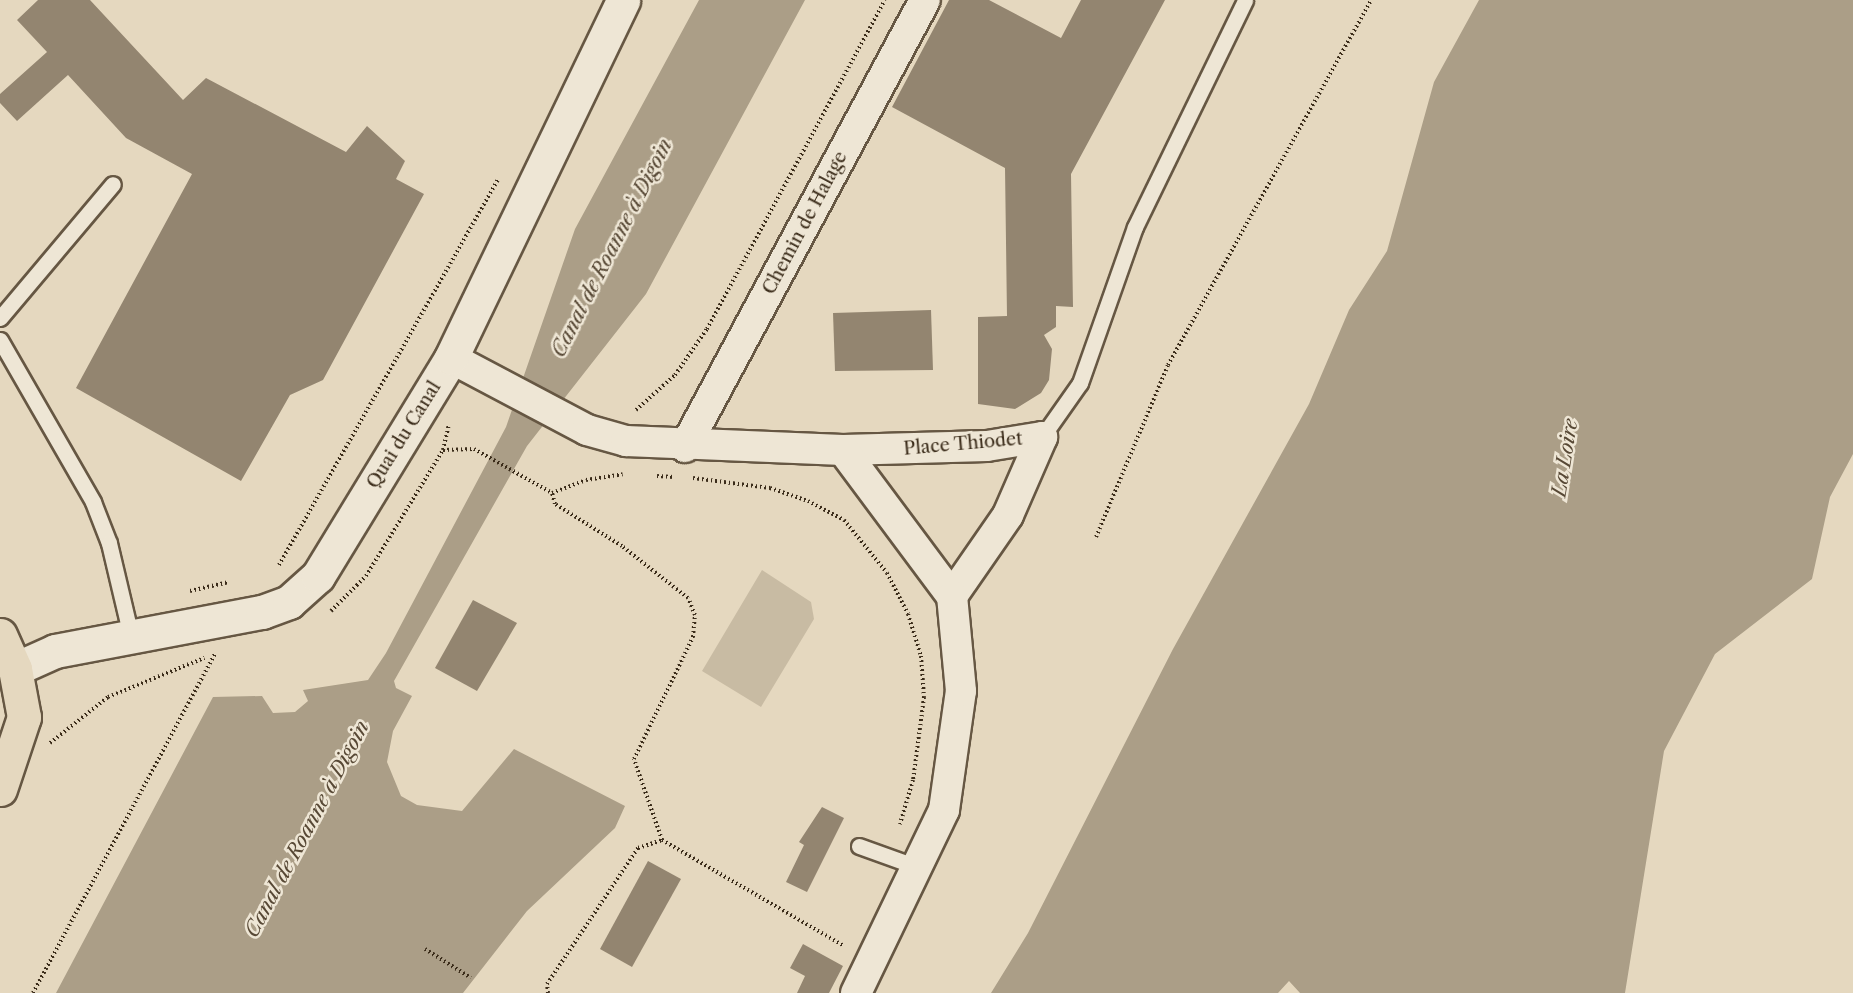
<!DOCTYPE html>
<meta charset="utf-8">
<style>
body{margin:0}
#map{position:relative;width:1853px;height:993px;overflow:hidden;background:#e5d8bf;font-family:"Libre Caslon Text",serif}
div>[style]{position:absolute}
.green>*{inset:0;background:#c8bba3}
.water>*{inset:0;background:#ab9e87}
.building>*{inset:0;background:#938570}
.path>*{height:4px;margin-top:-2px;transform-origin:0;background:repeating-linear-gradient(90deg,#3b2c1a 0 1.5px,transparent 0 4.5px)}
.roads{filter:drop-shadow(2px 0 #665743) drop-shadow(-2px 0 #665743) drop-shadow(0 2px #665743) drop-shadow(0 -2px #665743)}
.lane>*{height:15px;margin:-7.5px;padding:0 7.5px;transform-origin:7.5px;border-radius:7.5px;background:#eee6d5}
.street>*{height:30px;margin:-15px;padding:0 15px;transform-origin:15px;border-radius:15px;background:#eee6d5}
.secondary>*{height:33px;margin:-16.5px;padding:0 16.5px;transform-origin:16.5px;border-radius:16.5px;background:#eee6d5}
.primary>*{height:33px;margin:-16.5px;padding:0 16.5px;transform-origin:16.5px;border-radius:16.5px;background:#e5d8bf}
span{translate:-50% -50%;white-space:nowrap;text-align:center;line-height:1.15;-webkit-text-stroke:5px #eee6d5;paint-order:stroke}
.street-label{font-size:18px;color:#3b2c1a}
.water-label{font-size:20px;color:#574835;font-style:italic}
</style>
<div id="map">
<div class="green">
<i style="clip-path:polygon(762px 570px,811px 602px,814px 619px,761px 707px,702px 671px)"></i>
</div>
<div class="water">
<i style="clip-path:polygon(699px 0,805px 0,646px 294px,527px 446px,394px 681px,396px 688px,412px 696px,393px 731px,387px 762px,401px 796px,417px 805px,462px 811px,514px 749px,625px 806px,615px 828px,527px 911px,463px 993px,56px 993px,213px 697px,262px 696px,273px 713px,295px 712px,308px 701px,303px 690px,368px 680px,386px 653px,506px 427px,575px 229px)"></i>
<i style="clip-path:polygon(1479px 0,1853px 0,1853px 454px,1830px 497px,1812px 579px,1715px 654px,1664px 751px,1625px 993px,1300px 993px,1289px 981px,1278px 993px,991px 993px,1028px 933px,1173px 649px,1309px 404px,1349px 310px,1387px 251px,1434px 82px)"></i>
</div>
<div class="building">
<i style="clip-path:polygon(38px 0,90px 0,183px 100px,206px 78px,346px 152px,367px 126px,405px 161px,396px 179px,424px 194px,323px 380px,290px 395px,241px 481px,76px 388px,192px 174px,126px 138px,68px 75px,17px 121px,0 103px,0 94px,47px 52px,17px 20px)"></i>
<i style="clip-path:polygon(949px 0,989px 0,1061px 38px,1081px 0,1165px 0,1071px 174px,1073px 307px,1056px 306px,1056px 327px,1044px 335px,1052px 349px,1049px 380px,1041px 393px,1015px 409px,978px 404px,978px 317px,1007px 316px,1005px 168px,892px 107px)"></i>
<i style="clip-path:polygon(931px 310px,933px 370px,835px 371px,833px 313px)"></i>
<i style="clip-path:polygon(473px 600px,517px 623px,477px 691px,435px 668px)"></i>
<i style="clip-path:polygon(822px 807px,844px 818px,807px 892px,786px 882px,804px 845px,799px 842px)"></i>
<i style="clip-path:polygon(648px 861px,681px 879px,632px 967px,600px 949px)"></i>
<i style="clip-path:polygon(803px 944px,843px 966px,829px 993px,797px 993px,805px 976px,790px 968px)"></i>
</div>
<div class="path">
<i style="left:636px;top:410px;width:52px;rotate:-41.9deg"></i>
<i style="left:675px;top:375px;width:56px;rotate:-55.2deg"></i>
<i style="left:707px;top:329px;width:374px;rotate:-61.6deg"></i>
<i style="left:443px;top:450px;width:31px;rotate:-2deg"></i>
<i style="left:474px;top:449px;width:90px;rotate:29.4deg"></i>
<i style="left:552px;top:493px;width:36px;rotate:-21deg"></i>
<i style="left:586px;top:480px;width:37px;rotate:-9deg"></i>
<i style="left:657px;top:476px;width:17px;rotate:3deg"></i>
<i style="left:693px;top:478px;width:78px;rotate:7.4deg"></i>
<i style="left:770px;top:488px;width:40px;rotate:18.9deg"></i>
<i style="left:808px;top:501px;width:41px;rotate:27.8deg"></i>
<i style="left:844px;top:520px;width:68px;rotate:50.9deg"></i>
<i style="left:887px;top:573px;width:46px;rotate:62.9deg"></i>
<i style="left:908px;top:614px;width:44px;rotate:72.8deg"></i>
<i style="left:921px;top:656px;width:41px;rotate:85.8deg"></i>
<i style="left:924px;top:697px;width:84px;rotate:97.5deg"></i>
<i style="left:913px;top:780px;width:46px;rotate:106.5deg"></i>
<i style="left:1096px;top:537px;width:186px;rotate:-67.3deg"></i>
<i style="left:1168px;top:365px;width:418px;rotate:-60.9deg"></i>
<i style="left:279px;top:565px;width:445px;rotate:-60.4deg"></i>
<i style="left:190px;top:591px;width:40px;rotate:-13deg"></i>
<i style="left:331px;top:611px;width:49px;rotate:-45deg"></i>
<i style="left:366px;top:576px;width:148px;rotate:-58.6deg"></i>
<i style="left:443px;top:450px;width:26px;rotate:-77deg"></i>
<i style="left:50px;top:743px;width:74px;rotate:-38.4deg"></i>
<i style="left:108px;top:697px;width:104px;rotate:-22.1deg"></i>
<i style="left:662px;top:840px;width:211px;rotate:30.2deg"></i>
<i style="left:425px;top:949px;width:54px;rotate:32.2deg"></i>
<i style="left:33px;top:993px;width:385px;rotate:-61.8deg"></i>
<i style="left:548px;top:993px;width:9px;rotate:-96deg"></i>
<i style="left:547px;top:984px;width:164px;rotate:-56.2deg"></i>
<i style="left:638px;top:848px;width:25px;rotate:-18deg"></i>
<i style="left:662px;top:840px;width:86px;rotate:-109.1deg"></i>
<i style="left:634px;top:759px;width:136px;rotate:-64.2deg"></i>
<i style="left:693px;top:637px;width:22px;rotate:-85deg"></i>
<i style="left:695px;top:615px;width:18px;rotate:-112deg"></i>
<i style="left:688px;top:598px;width:84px;rotate:-141.8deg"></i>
<i style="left:622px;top:546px;width:79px;rotate:-147.9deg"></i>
<i style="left:555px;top:504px;width:11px;rotate:-105deg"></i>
</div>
<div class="roads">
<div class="lane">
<i style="left:0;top:318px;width:175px;rotate:-49.9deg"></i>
<i style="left:0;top:340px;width:187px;rotate:60.1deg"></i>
<i style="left:93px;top:502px;width:44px;rotate:68.7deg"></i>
<i style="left:109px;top:543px;width:96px;rotate:76.7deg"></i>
<i style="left:1042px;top:437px;width:66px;rotate:-54.9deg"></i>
<i style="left:1080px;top:383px;width:165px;rotate:-70.6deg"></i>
<i style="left:1135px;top:227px;width:252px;rotate:-64.1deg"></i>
<i style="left:859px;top:846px;width:65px;rotate:19.8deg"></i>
</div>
<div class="street">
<i style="left:451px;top:358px;width:154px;rotate:27.9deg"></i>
<i style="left:587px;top:430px;width:41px;rotate:15.8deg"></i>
<i style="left:626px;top:441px;width:217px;rotate:2.4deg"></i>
<i style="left:843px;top:450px;width:144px;rotate:-1.6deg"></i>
<i style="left:987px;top:446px;width:56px;rotate:-9.3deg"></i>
<i style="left:685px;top:447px;width:507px;rotate:-61.77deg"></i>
<i style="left:843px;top:450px;width:182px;rotate:53.3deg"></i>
<i style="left:952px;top:596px;width:98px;rotate:-55.3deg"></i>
<i style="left:1008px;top:515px;width:85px;rotate:-66.4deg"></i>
<i style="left:856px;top:993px;width:203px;rotate:-64.3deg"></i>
<i style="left:944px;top:810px;width:120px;rotate:-81.9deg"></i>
<i style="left:961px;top:691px;width:95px;rotate:-95.4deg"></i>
</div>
<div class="secondary">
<i style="left:15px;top:669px;width:44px;rotate:-24.2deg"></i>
<i style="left:55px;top:651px;width:211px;rotate:-10.7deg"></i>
<i style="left:262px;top:612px;width:29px;rotate:-20deg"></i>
<i style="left:289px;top:602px;width:39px;rotate:-42deg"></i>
<i style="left:318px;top:576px;width:255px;rotate:-58.6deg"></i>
<i style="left:451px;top:358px;width:397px;rotate:-64.3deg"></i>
</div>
<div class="primary">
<i style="left:0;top:635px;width:37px;rotate:66deg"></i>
<i style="left:15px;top:669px;width:49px;rotate:79.4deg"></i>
<i style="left:24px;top:717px;width:76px;rotate:108.4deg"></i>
</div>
</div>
<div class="street-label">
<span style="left:805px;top:223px;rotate:-62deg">Chemin de Halage</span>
<span style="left:404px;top:435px;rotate:-58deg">Quai du Canal</span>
<span style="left:963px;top:444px;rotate:-5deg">Place Thiodet</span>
</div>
<div class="water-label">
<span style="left:612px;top:248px;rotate:-63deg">Canal de Roanne à Digoin</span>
<span style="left:1565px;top:458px;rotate:-81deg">La Loire</span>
<span style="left:307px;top:829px;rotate:-62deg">Canal de Roanne à Digoin</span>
</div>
</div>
